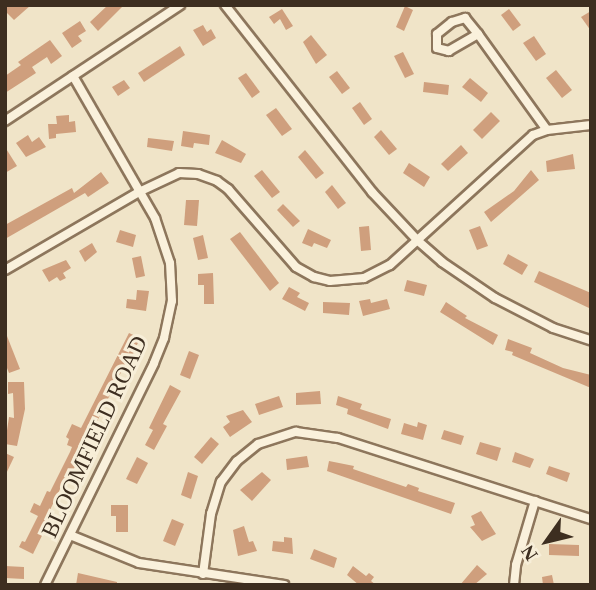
<!DOCTYPE html>
<style>
body{margin:0}
#map{position:relative;width:596px;height:590px;overflow:hidden;background:#f0e4c8;font-family:"Times New Roman",serif}
div>[style]{position:absolute}
.building>*{inset:0;background:#cf9f7d}
.roads{filter:drop-shadow(2px 0 #8d765c) drop-shadow(-2px 0 #8d765c) drop-shadow(0 2px #8d765c) drop-shadow(0 -2px #8d765c)}
.street>*{height:8px;margin:-4px;padding:0 4px;transform-origin:4px;border-radius:4px;background:#faf1dc}
span{translate:-50% -50%;white-space:nowrap;text-align:center;line-height:1.15;-webkit-text-stroke:6px #f7eed8;paint-order:stroke}
.street-label{font-size:23px;color:#3d2e20}
.frame{position:absolute;inset:0;border:7px solid #3d2e20;pointer-events:none}
.north{position:absolute;left:512px;top:506px;width:70px;height:70px;-webkit-text-stroke:5px #f7eed8;paint-order:stroke;rotate:236deg;font-size:19px;font-weight:700;line-height:28px;text-align:center;color:#3d2e20}
.north::after{content:'';display:block;margin:auto;width:24px;height:32px;background:#3d2e20;clip-path:polygon(50% 0,100% 100%,50% 72%,0 100%)}
</style>
<div id="map">
<div class="building">
<i style="clip-path:polygon(5px 5px,31px 5px,14px 20px,5px 11px)"></i>
<i style="clip-path:polygon(108px 5px,124px 5px,98px 31px,90px 22px)"></i>
<i style="clip-path:polygon(405px 6px,413px 10px,404px 31px,396px 27px)"></i>
<i style="clip-path:polygon(282px 9px,293px 26px,286px 30px,280px 19px,274px 24px,269px 17px)"></i>
<i style="clip-path:polygon(509px 9px,521px 25px,513px 31px,501px 15px)"></i>
<i style="clip-path:polygon(591px 11px,591px 31px,581px 17px)"></i>
<i style="clip-path:polygon(80px 21px,86px 31px,78px 36px,82px 41px,72px 48px,62px 33px)"></i>
<i style="clip-path:polygon(203px 25px,207px 32px,211px 29px,216px 38px,203px 46px,193px 30px)"></i>
<i style="clip-path:polygon(311px 35px,327px 55px,316px 64px,303px 42px)"></i>
<i style="clip-path:polygon(534px 36px,546px 54px,536px 61px,523px 43px)"></i>
<i style="clip-path:polygon(50px 40px,62px 56px,51px 64px,47px 57px,32px 67px,36px 73px,5px 93px,5px 76px,21px 65px,18px 62px)"></i>
<i style="clip-path:polygon(180px 46px,185px 55px,144px 82px,138px 73px)"></i>
<i style="clip-path:polygon(403px 52px,414px 74px,405px 78px,394px 56px)"></i>
<i style="clip-path:polygon(556px 70px,572px 90px,562px 98px,546px 78px)"></i>
<i style="clip-path:polygon(337px 71px,350px 88px,342px 94px,329px 77px)"></i>
<i style="clip-path:polygon(246px 73px,260px 92px,252px 98px,238px 78px)"></i>
<i style="clip-path:polygon(470px 78px,488px 93px,481px 102px,462px 87px)"></i>
<i style="clip-path:polygon(124px 80px,130px 88px,118px 96px,112px 87px)"></i>
<i style="clip-path:polygon(424px 82px,449px 85px,448px 95px,423px 92px)"></i>
<i style="clip-path:polygon(360px 102px,372px 119px,364px 125px,352px 108px)"></i>
<i style="clip-path:polygon(276px 108px,292px 129px,282px 136px,266px 115px)"></i>
<i style="clip-path:polygon(491px 112px,500px 121px,482px 139px,473px 130px)"></i>
<i style="clip-path:polygon(69px 115px,69px 122px,75px 121px,76px 132px,56px 134px,56px 138px,49px 139px,48px 124px,57px 124px,56px 116px)"></i>
<i style="clip-path:polygon(381px 130px,397px 149px,389px 155px,374px 137px)"></i>
<i style="clip-path:polygon(183px 131px,210px 135px,209px 145px,194px 143px,193px 148px,181px 146px)"></i>
<i style="clip-path:polygon(28px 135px,32px 142px,39px 137px,46px 147px,26px 157px,16px 143px)"></i>
<i style="clip-path:polygon(148px 138px,174px 141px,172px 151px,147px 147px)"></i>
<i style="clip-path:polygon(222px 140px,246px 154px,241px 163px,215px 153px)"></i>
<i style="clip-path:polygon(461px 145px,468px 153px,448px 171px,441px 164px)"></i>
<i style="clip-path:polygon(5px 147px,17px 166px,5px 173px)"></i>
<i style="clip-path:polygon(305px 150px,324px 173px,316px 179px,298px 157px)"></i>
<i style="clip-path:polygon(573px 154px,575px 169px,547px 172px,546px 161px)"></i>
<i style="clip-path:polygon(409px 163px,430px 177px,424px 187px,403px 173px)"></i>
<i style="clip-path:polygon(262px 170px,280px 192px,272px 198px,254px 176px)"></i>
<i style="clip-path:polygon(531px 170px,539px 180px,491px 222px,484px 212px,514px 191px)"></i>
<i style="clip-path:polygon(101px 172px,109px 183px,88px 197px,85px 193px,5px 239px,5px 225px,72px 188px,74px 193px)"></i>
<i style="clip-path:polygon(332px 185px,346px 203px,338px 209px,325px 192px)"></i>
<i style="clip-path:polygon(186px 200px,199px 200px,197px 226px,184px 225px)"></i>
<i style="clip-path:polygon(283px 204px,300px 221px,293px 227px,277px 210px)"></i>
<i style="clip-path:polygon(369px 226px,371px 250px,361px 251px,359px 227px)"></i>
<i style="clip-path:polygon(480px 226px,488px 246px,477px 250px,469px 230px)"></i>
<i style="clip-path:polygon(308px 229px,331px 240px,327px 248px,314px 243px,312px 247px,302px 243px)"></i>
<i style="clip-path:polygon(120px 230px,136px 235px,133px 247px,116px 242px)"></i>
<i style="clip-path:polygon(240px 232px,279px 283px,270px 291px,230px 239px)"></i>
<i style="clip-path:polygon(203px 235px,208px 258px,198px 260px,193px 238px)"></i>
<i style="clip-path:polygon(92px 243px,97px 252px,85px 262px,79px 251px)"></i>
<i style="clip-path:polygon(508px 254px,528px 265px,522px 275px,503px 264px)"></i>
<i style="clip-path:polygon(141px 256px,145px 276px,136px 278px,132px 258px)"></i>
<i style="clip-path:polygon(66px 260px,71px 268px,63px 273px,66px 278px,60px 281px,57px 277px,49px 282px,42px 270px)"></i>
<i style="clip-path:polygon(539px 271px,591px 293px,589px 308px,534px 282px)"></i>
<i style="clip-path:polygon(213px 273px,214px 304px,204px 304px,204px 285px,198px 285px,198px 274px)"></i>
<i style="clip-path:polygon(407px 280px,427px 285px,424px 296px,404px 291px)"></i>
<i style="clip-path:polygon(289px 287px,300px 293px,297px 297px,309px 303px,305px 311px,282px 299px)"></i>
<i style="clip-path:polygon(137px 290px,149px 291px,146px 311px,126px 308px,127px 299px,136px 300px)"></i>
<i style="clip-path:polygon(370px 299px,371px 303px,387px 299px,390px 309px,363px 316px,359px 301px)"></i>
<i style="clip-path:polygon(323px 302px,350px 303px,349px 315px,323px 313px)"></i>
<i style="clip-path:polygon(446px 302px,467px 316px,465px 318px,498px 335px,493px 345px,440px 312px)"></i>
<i style="clip-path:polygon(5px 331px,20px 369px,9px 373px,5px 363px)"></i>
<i style="clip-path:polygon(129px 333px,140px 338px,130px 361px,127px 360px,64px 489px,61px 487px,50px 510px,54px 511px,33px 554px,19px 547px,22px 541px,25px 542px,38px 516px,30px 512px,34px 503px,40px 506px,47px 491px,50px 492px,70px 452px,72px 447px,67px 445px,69px 439px,66px 437px,72px 424px,81px 428px)"></i>
<i style="clip-path:polygon(508px 339px,532px 348px,530px 353px,563px 368px,591px 375px,591px 388px,512px 355px,513px 352px,505px 350px)"></i>
<i style="clip-path:polygon(189px 351px,199px 355px,190px 379px,180px 375px)"></i>
<i style="clip-path:polygon(8px 382px,24px 382px,25px 409px,17px 446px,5px 444px,9px 417px,14px 418px,13px 393px,8px 394px)"></i>
<i style="clip-path:polygon(170px 385px,181px 391px,163px 424px,167px 426px,154px 450px,145px 445px,153px 430px,149px 428px)"></i>
<i style="clip-path:polygon(320px 391px,321px 404px,296px 405px,296px 393px)"></i>
<i style="clip-path:polygon(279px 396px,283px 407px,259px 415px,255px 404px)"></i>
<i style="clip-path:polygon(338px 396px,362px 404px,360px 409px,391px 419px,388px 429px,347px 414px,348px 409px,336px 405px)"></i>
<i style="clip-path:polygon(243px 410px,252px 422px,230px 437px,223px 427px,230px 422px,226px 416px)"></i>
<i style="clip-path:polygon(418px 422px,427px 425px,423px 440px,401px 434px,404px 423px,417px 427px)"></i>
<i style="clip-path:polygon(444px 430px,464px 436px,461px 445px,441px 439px)"></i>
<i style="clip-path:polygon(211px 437px,219px 444px,202px 464px,194px 457px)"></i>
<i style="clip-path:polygon(480px 442px,501px 448px,497px 461px,476px 454px)"></i>
<i style="clip-path:polygon(515px 452px,534px 459px,530px 468px,512px 462px)"></i>
<i style="clip-path:polygon(5px 453px,14px 457px,5px 476px)"></i>
<i style="clip-path:polygon(307px 456px,309px 467px,287px 470px,286px 459px)"></i>
<i style="clip-path:polygon(137px 457px,148px 463px,137px 484px,126px 479px)"></i>
<i style="clip-path:polygon(329px 461px,354px 466px,353px 469px,406px 487px,408px 484px,419px 488px,418px 491px,455px 503px,451px 514px,327px 471px)"></i>
<i style="clip-path:polygon(549px 466px,570px 473px,567px 482px,546px 474px)"></i>
<i style="clip-path:polygon(188px 472px,198px 476px,191px 499px,181px 495px)"></i>
<i style="clip-path:polygon(262px 472px,271px 480px,252px 501px,240px 490px)"></i>
<i style="clip-path:polygon(111px 505px,128px 505px,128px 532px,116px 532px,116px 516px,111px 516px)"></i>
<i style="clip-path:polygon(481px 511px,496px 534px,482px 541px,470px 527px,475px 525px,471px 516px)"></i>
<i style="clip-path:polygon(172px 519px,184px 524px,175px 546px,163px 541px)"></i>
<i style="clip-path:polygon(244px 526px,249px 542px,253px 541px,257px 551px,238px 556px,233px 530px)"></i>
<i style="clip-path:polygon(284px 537px,292px 538px,293px 554px,272px 551px,273px 541px,284px 542px)"></i>
<i style="clip-path:polygon(549px 544px,579px 545px,579px 556px,549px 555px)"></i>
<i style="clip-path:polygon(314px 549px,337px 558px,334px 568px,310px 559px)"></i>
<i style="clip-path:polygon(477px 565px,487px 574px,474px 585px,460px 585px)"></i>
<i style="clip-path:polygon(5px 566px,24px 567px,24px 579px,5px 578px)"></i>
<i style="clip-path:polygon(353px 566px,366px 576px,369px 573px,374px 577px,371px 581px,376px 585px,359px 585px,347px 575px)"></i>
<i style="clip-path:polygon(78px 573px,117px 582px,117px 585px,76px 585px)"></i>
<i style="clip-path:polygon(552px 575px,554px 585px,543px 585px,542px 577px)"></i>
</div>
<div class="roads">
<div class="street">
<i style="left:225px;top:5px;width:238px;rotate:51.8deg"></i>
<i style="left:372px;top:192px;width:66px;rotate:46.8deg"></i>
<i style="left:417px;top:240px;width:33px;rotate:41deg"></i>
<i style="left:442px;top:262px;width:64px;rotate:34.2deg"></i>
<i style="left:495px;top:298px;width:65px;rotate:27.3deg"></i>
<i style="left:553px;top:328px;width:40px;rotate:18deg"></i>
<i style="left:478px;top:34px;width:34px;rotate:150deg"></i>
<i style="left:449px;top:51px;width:12px;rotate:-166deg"></i>
<i style="left:437px;top:48px;width:14px;rotate:-90deg"></i>
<i style="left:437px;top:34px;width:19px;rotate:-39deg"></i>
<i style="left:452px;top:22px;width:14px;rotate:-17deg"></i>
<i style="left:465px;top:18px;width:21px;rotate:51deg"></i>
<i style="left:478px;top:34px;width:118px;rotate:54.3deg"></i>
<i style="left:5px;top:121px;width:210px;rotate:-33.5deg"></i>
<i style="left:5px;top:270px;width:157px;rotate:-30.2deg"></i>
<i style="left:141px;top:191px;width:42px;rotate:-25.3deg"></i>
<i style="left:179px;top:173px;width:19px;rotate:3deg"></i>
<i style="left:198px;top:174px;width:20px;rotate:20deg"></i>
<i style="left:217px;top:181px;width:14px;rotate:36deg"></i>
<i style="left:228px;top:189px;width:103px;rotate:48.9deg"></i>
<i style="left:296px;top:267px;width:21px;rotate:29deg"></i>
<i style="left:314px;top:277px;width:16px;rotate:14deg"></i>
<i style="left:330px;top:281px;width:34px;rotate:-5deg"></i>
<i style="left:364px;top:278px;width:29px;rotate:-27deg"></i>
<i style="left:390px;top:265px;width:193px;rotate:-42.3deg"></i>
<i style="left:533px;top:135px;width:15px;rotate:-20deg"></i>
<i style="left:547px;top:130px;width:44px;rotate:-6.5deg"></i>
<i style="left:70px;top:535px;width:74px;rotate:22.1deg"></i>
<i style="left:139px;top:563px;width:147px;rotate:8.6deg"></i>
<i style="left:203px;top:574px;width:61px;rotate:-82.4deg"></i>
<i style="left:211px;top:514px;width:34px;rotate:-73deg"></i>
<i style="left:221px;top:482px;width:26px;rotate:-53deg"></i>
<i style="left:237px;top:461px;width:27px;rotate:-39deg"></i>
<i style="left:258px;top:444px;width:40px;rotate:-18deg"></i>
<i style="left:296px;top:432px;width:42px;rotate:8.1deg"></i>
<i style="left:338px;top:438px;width:266px;rotate:17.8deg"></i>
<i style="left:45px;top:585px;width:247px;rotate:-63.8deg"></i>
<i style="left:154px;top:363px;width:27px;rotate:-68deg"></i>
<i style="left:164px;top:338px;width:38px;rotate:-78deg"></i>
<i style="left:172px;top:301px;width:38px;rotate:-93deg"></i>
<i style="left:170px;top:263px;width:47px;rotate:-108.4deg"></i>
<i style="left:155px;top:218px;width:164px;rotate:-120deg"></i>
<i style="left:514px;top:585px;width:20px;rotate:-84deg"></i>
<i style="left:516px;top:565px;width:67px;rotate:-73.5deg"></i>
</div>
</div>
<div class="street-label">
<span style="left:95px;top:437px;rotate:-65deg">BLOOMFIELD ROAD</span>
</div>
<div class="frame"></div>
<div class="north">N</div>
</div>
